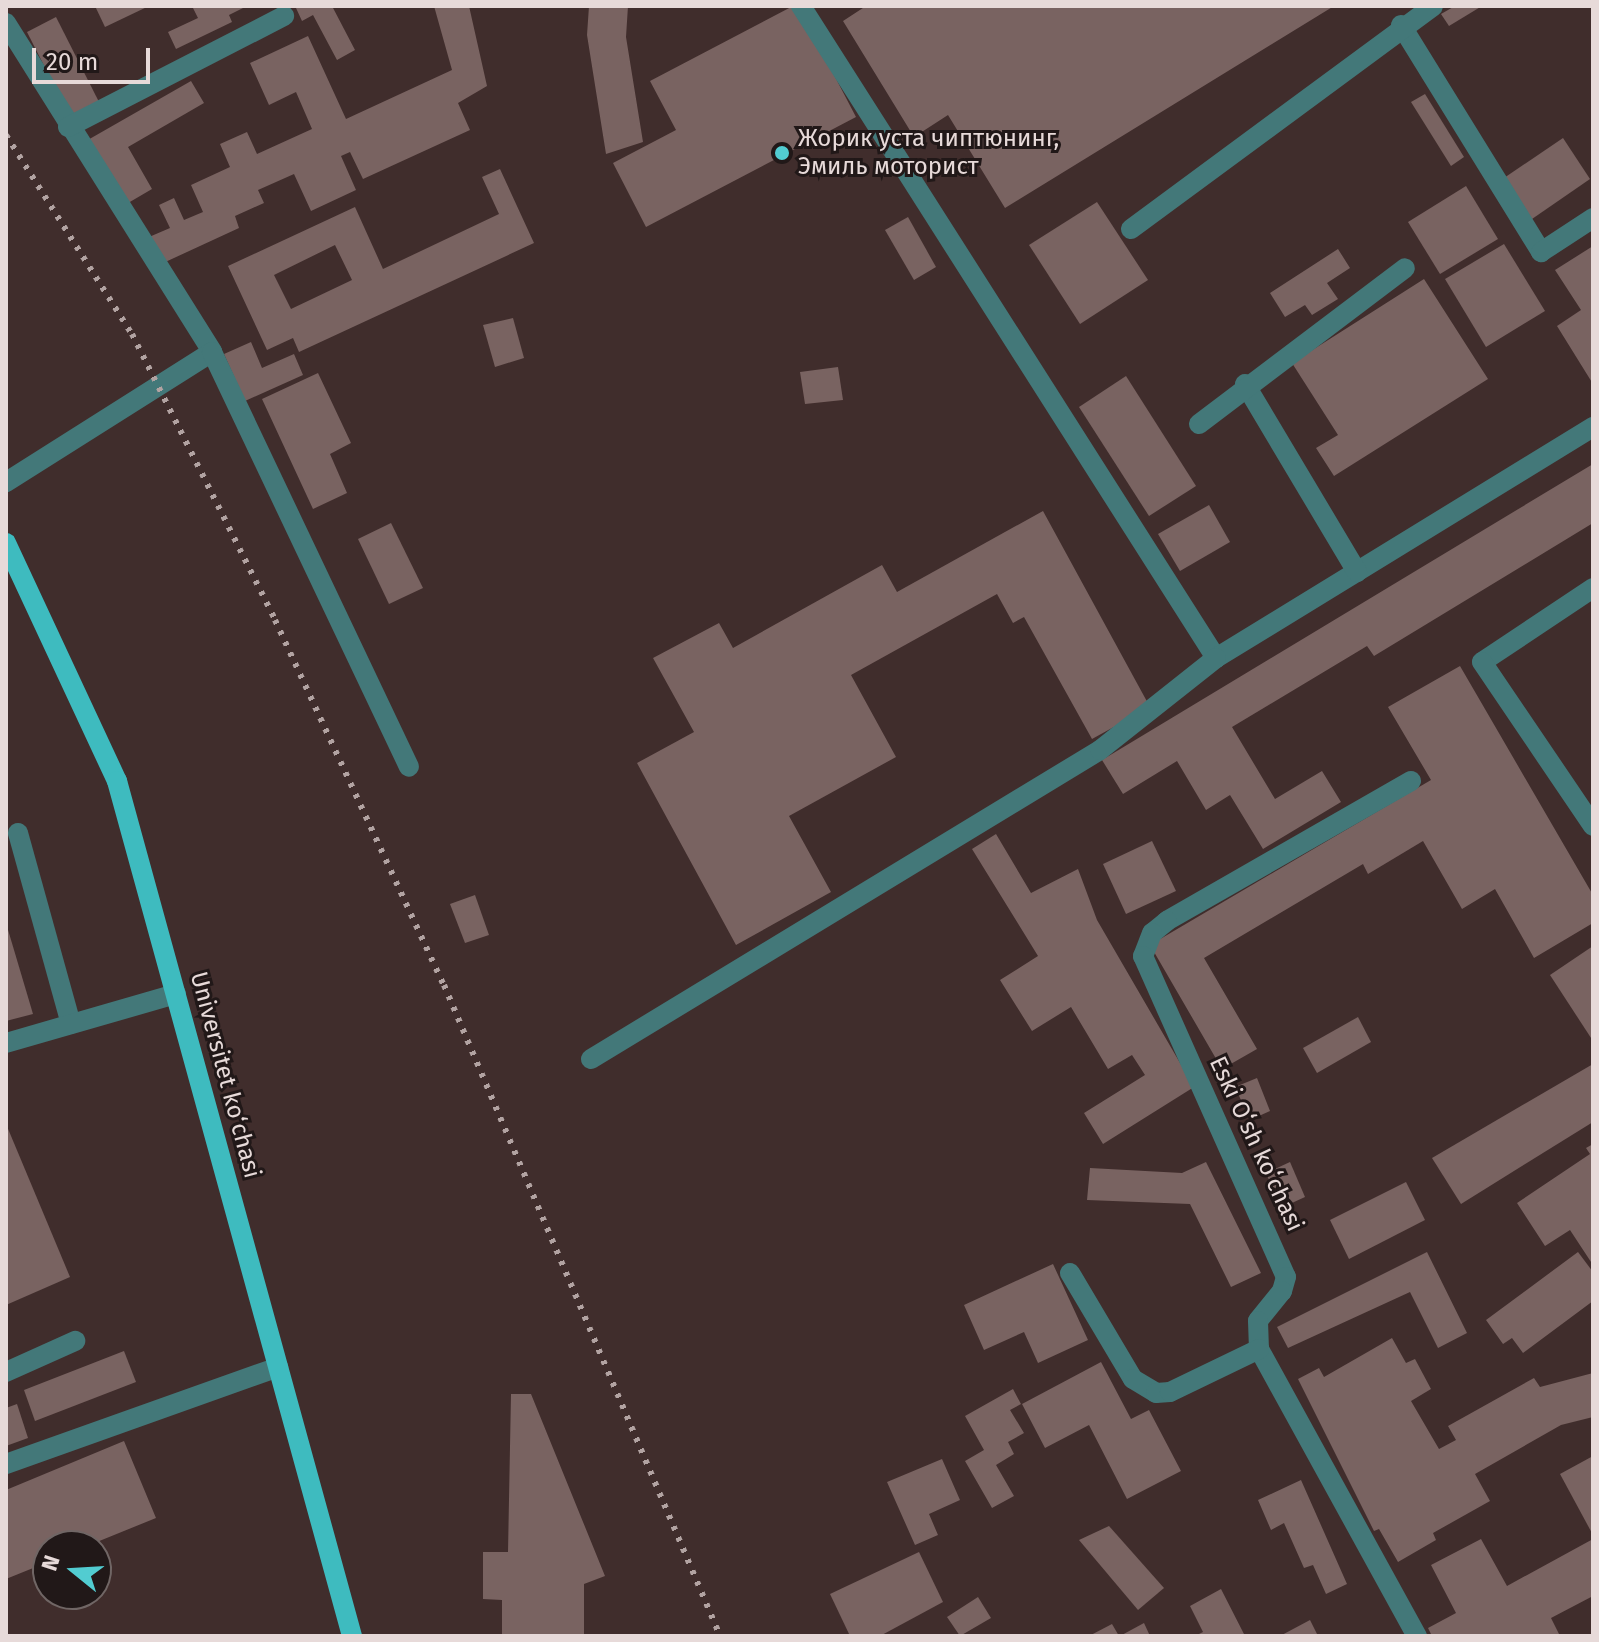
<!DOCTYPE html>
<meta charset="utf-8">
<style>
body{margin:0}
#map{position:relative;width:1599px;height:1642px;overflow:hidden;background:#402d2c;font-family:"Fira Sans",sans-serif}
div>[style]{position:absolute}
.building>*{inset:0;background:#796361}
.minor>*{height:20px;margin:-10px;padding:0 10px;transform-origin:10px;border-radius:10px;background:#437879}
.major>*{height:20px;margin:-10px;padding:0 10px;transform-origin:10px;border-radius:10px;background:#3ebbbf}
.rail>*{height:6px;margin-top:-3px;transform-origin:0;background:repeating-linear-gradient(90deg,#b2a3a2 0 4px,transparent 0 12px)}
.dots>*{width:22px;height:22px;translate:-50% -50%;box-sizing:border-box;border:4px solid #211818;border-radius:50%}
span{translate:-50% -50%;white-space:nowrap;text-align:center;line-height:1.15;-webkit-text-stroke:6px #211818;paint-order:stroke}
.poi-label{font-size:24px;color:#e7dad9}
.left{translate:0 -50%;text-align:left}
.street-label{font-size:24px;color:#e7dad9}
.frame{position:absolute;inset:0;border:8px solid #e7dad9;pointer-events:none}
.north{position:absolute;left:32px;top:1530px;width:80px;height:80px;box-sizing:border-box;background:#211818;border:2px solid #706665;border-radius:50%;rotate:288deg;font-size:22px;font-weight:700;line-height:32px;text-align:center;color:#e7dad9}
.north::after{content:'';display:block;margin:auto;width:28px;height:36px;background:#52ccd1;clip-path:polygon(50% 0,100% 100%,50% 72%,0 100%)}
.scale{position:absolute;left:32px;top:48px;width:118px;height:36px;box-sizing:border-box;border:4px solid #e7dad9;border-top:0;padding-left:10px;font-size:24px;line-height:28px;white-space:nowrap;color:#e7dad9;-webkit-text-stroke:6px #211818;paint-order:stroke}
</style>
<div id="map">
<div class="building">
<i style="clip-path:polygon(95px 6px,149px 6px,105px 27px)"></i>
<i style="clip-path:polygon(192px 6px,247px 6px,229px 15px,232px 22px,176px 49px,168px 32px,198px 18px)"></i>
<i style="clip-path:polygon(332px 6px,355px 50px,337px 60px,313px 15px,302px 21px,296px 8px)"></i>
<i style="clip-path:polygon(434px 6px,469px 6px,487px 86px,458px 103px,470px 130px,363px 179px,350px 152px,341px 156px,356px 190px,311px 211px,294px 174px,258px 190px,264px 203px,235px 216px,239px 228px,161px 264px,149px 237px,170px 228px,159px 205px,174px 198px,184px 220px,203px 212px,191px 185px,230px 167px,220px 144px,247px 132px,257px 154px,312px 129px,296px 92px,269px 105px,250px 63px,308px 36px,346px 119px,452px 70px)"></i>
<i style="clip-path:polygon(589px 6px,628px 6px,626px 37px,643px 142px,606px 154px,587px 35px)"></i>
<i style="clip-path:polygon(793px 6px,798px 6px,856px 117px,646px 227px,613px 163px,676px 130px,650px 81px)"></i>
<i style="clip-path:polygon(866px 6px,1334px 6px,1005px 208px,948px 115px,914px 137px,843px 21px)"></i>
<i style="clip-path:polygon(1455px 6px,1482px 6px,1449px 26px,1441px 14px)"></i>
<i style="clip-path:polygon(56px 17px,99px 102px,70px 117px,27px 32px)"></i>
<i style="clip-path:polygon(191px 81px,204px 103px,128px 147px,152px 189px,123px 206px,86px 141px)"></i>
<i style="clip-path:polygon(1425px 94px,1464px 157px,1451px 166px,1411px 102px)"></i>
<i style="clip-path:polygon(1563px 138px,1590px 179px,1532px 219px,1504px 178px)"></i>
<i style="clip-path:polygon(evenodd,500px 169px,534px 243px,299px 352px,293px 338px,267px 350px,228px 266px,355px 207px,383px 269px,499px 214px,482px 177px,500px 169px,335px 245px,352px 280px,291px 309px,274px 275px,335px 245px)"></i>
<i style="clip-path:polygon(1466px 186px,1498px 239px,1440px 274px,1408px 222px)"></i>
<i style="clip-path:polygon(1097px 202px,1148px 280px,1080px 324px,1029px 245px)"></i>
<i style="clip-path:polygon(908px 217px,936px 267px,914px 280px,885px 230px)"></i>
<i style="clip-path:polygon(1504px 244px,1545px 311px,1486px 347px,1445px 279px)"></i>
<i style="clip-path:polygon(1593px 246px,1593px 384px,1557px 326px,1581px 310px,1555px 270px)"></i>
<i style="clip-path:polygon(1338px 249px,1350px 268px,1327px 283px,1338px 299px,1312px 315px,1305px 305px,1285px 317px,1270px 293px)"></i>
<i style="clip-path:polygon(1424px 279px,1488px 379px,1334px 476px,1316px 448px,1338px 435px,1292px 363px)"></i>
<i style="clip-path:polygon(513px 318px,524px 358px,495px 367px,483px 325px)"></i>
<i style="clip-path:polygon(251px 342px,262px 368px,294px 354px,303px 375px,245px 401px,224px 354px)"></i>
<i style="clip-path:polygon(838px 367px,843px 400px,805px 404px,800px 372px)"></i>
<i style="clip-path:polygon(318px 373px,351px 443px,330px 454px,347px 493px,313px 509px,262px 399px)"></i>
<i style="clip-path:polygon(1126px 376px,1196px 486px,1149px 516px,1079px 407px)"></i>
<i style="clip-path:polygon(1593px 464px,1593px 523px,1374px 656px,1367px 646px,1232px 727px,1275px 799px,1322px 771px,1341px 802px,1263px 849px,1230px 795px,1206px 810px,1177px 761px,1123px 794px,1102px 760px)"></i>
<i style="clip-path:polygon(1209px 505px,1230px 542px,1180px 571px,1158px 534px)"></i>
<i style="clip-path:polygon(1043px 511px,1150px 707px,1092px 739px,1024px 617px,1013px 623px,997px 594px,851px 675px,896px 757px,789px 816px,831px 892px,736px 945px,637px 763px,694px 732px,653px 658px,719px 623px,733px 648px,882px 565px,897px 592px)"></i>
<i style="clip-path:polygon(391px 523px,423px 588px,389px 604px,358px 539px)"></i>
<i style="clip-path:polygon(1460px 666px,1593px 895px,1593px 923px,1534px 958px,1495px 889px,1462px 909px,1423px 841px,1368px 874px,1363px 864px,1204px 958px,1257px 1049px,1222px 1069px,1150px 945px,1431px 780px,1388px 707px)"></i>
<i style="clip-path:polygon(996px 834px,1031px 893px,1078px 869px,1097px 920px,1194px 1087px,1103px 1144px,1084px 1113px,1145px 1075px,1132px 1055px,1108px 1069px,1071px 1007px,1032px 1031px,1000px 980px,1038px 956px,972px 849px)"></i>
<i style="clip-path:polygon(1152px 841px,1176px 891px,1126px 914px,1103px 864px)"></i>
<i style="clip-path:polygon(475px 895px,489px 935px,465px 943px,450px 904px)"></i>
<i style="clip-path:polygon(6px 923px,33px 1014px,6px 1021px)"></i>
<i style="clip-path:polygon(1593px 946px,1593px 1041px,1550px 975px)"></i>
<i style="clip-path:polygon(1358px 1017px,1371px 1042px,1317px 1073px,1303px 1048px)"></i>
<i style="clip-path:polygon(1593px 1064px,1593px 1122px,1461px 1204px,1432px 1158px)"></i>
<i style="clip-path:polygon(1257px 1078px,1270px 1111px,1250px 1120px,1235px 1087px)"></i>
<i style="clip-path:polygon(6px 1124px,70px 1277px,6px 1305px)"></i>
<i style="clip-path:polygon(1593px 1144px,1593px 1265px,1570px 1230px,1545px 1246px,1517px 1203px,1590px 1154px,1586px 1148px)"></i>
<i style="clip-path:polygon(1206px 1162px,1261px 1273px,1231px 1287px,1190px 1204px,1087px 1200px,1090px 1168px,1182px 1173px)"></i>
<i style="clip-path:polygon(1290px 1162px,1305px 1197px,1281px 1208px,1266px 1173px)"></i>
<i style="clip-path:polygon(1406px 1182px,1425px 1220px,1349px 1259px,1330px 1220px)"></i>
<i style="clip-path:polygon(1427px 1252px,1467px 1333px,1438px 1348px,1410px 1292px,1288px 1348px,1277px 1327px)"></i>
<i style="clip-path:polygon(1578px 1252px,1593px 1272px,1593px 1301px,1523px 1353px,1512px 1338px,1503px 1344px,1486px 1320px)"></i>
<i style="clip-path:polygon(1053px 1264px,1088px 1340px,1038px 1363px,1024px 1332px,984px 1350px,964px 1305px)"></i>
<i style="clip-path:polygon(1392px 1338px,1406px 1363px,1415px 1359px,1431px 1389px,1411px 1401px,1439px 1449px,1456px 1440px,1448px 1426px,1534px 1378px,1540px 1387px,1593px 1373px,1593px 1417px,1561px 1425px,1475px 1474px,1490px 1501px,1433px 1533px,1436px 1540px,1398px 1562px,1379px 1529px,1374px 1531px,1298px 1379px,1319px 1368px,1324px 1377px)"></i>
<i style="clip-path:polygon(124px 1351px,136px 1382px,35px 1421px,24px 1390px)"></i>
<i style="clip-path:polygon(1101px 1362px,1131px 1419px,1149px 1410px,1181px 1471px,1127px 1499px,1089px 1425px,1045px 1448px,1022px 1404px)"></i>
<i style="clip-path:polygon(1013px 1389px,1021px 1404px,1010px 1410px,1024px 1433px,1008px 1442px,1014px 1454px,996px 1465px,1014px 1496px,992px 1508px,965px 1461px,984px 1450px,965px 1416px)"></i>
<i style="clip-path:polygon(511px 1394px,531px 1394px,605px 1576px,584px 1584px,584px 1636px,502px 1636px,502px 1600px,483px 1599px,483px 1552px,508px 1552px)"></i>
<i style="clip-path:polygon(17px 1404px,28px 1438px,6px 1446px,6px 1408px)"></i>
<i style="clip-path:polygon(124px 1441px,156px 1518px,87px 1546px,48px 1546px,48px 1562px,6px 1579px,6px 1490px)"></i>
<i style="clip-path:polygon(1593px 1456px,1593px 1535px,1560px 1474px)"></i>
<i style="clip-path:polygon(942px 1459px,960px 1500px,929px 1514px,938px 1535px,915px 1545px,887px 1482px)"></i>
<i style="clip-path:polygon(1301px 1480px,1347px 1584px,1326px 1594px,1313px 1565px,1304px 1568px,1284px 1523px,1271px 1530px,1258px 1500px)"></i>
<i style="clip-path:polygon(1109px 1526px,1164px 1588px,1138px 1610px,1079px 1540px)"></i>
<i style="clip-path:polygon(1481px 1539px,1507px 1586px,1593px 1539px,1593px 1596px,1551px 1618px,1560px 1636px,1432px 1636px,1428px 1628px,1456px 1613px,1431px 1565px)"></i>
<i style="clip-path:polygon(919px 1552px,943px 1602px,880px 1636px,850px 1636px,830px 1594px)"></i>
<i style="clip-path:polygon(1221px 1589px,1245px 1636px,1195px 1636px,1203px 1632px,1190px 1606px)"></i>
<i style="clip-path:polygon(978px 1597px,991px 1618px,960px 1636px,947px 1617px)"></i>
<i style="clip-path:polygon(1310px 1620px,1318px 1636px,1280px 1636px)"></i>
<i style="clip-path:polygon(1144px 1623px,1150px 1636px,1120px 1636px)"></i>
<i style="clip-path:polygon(1112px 1624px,1119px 1636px,1089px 1636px)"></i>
</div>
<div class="minor">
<i style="left:801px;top:6px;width:773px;rotate:57.52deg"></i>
<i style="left:1216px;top:658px;width:442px;rotate:-31.5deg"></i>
<i style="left:6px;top:23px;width:388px;rotate:57.9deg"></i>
<i style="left:212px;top:352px;width:244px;rotate:147.7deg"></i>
<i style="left:1401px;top:25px;width:267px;rotate:58.3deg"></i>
<i style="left:1541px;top:252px;width:62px;rotate:-33.2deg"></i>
<i style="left:68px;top:127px;width:243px;rotate:-27.2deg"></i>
<i style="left:1131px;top:229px;width:375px;rotate:-36.4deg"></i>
<i style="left:212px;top:352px;width:459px;rotate:64.6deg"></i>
<i style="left:1245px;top:384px;width:219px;rotate:59.2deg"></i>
<i style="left:1199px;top:424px;width:258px;rotate:-37.1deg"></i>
<i style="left:1593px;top:588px;width:133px;rotate:146.3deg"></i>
<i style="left:1482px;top:662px;width:198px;rotate:55.9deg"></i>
<i style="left:1411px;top:781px;width:281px;rotate:150.2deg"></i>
<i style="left:1167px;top:921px;width:19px;rotate:141deg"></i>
<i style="left:1152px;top:933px;width:25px;rotate:111deg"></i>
<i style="left:1143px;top:956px;width:351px;rotate:66deg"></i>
<i style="left:1286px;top:1277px;width:15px;rotate:106deg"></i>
<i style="left:1282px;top:1291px;width:38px;rotate:129deg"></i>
<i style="left:1258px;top:1321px;width:28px;rotate:88deg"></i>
<i style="left:1259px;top:1349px;width:328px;rotate:61.2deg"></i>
<i style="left:18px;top:833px;width:198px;rotate:74.5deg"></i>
<i style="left:6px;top:1043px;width:177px;rotate:-16.1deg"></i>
<i style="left:591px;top:1059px;width:595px;rotate:-31.26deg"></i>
<i style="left:1100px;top:750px;width:148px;rotate:-38.4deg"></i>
<i style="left:1070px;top:1273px;width:123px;rotate:59.3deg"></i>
<i style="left:1133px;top:1379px;width:27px;rotate:31deg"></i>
<i style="left:1156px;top:1393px;width:14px;rotate:-4deg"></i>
<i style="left:1170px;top:1392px;width:99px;rotate:-25.8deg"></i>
<i style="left:6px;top:1372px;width:76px;rotate:-24.2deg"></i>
<i style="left:6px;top:1464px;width:289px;rotate:-19.6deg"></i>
</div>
<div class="major">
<i style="left:6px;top:543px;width:263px;rotate:65deg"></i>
<i style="left:117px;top:781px;width:887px;rotate:74.63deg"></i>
</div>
<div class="rail">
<i style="left:6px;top:135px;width:236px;rotate:57.7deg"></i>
<i style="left:132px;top:334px;width:320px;rotate:63.4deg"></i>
<i style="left:275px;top:620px;width:402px;rotate:65.2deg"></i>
<i style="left:444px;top:985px;width:707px;rotate:67.02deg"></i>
</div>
<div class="dots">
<i style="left:782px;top:153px;background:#52ccd1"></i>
</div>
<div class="poi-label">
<span class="left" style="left:798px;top:153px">Жорик уста чиптюнинг,<br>Эмиль моторист</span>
</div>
<div class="street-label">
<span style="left:225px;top:1075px;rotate:75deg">Universitet kо‘chasi</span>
<span style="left:1256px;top:1144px;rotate:65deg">Eski Oʻsh koʻchasi</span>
</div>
<div class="frame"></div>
<div class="north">N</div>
<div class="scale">20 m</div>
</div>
